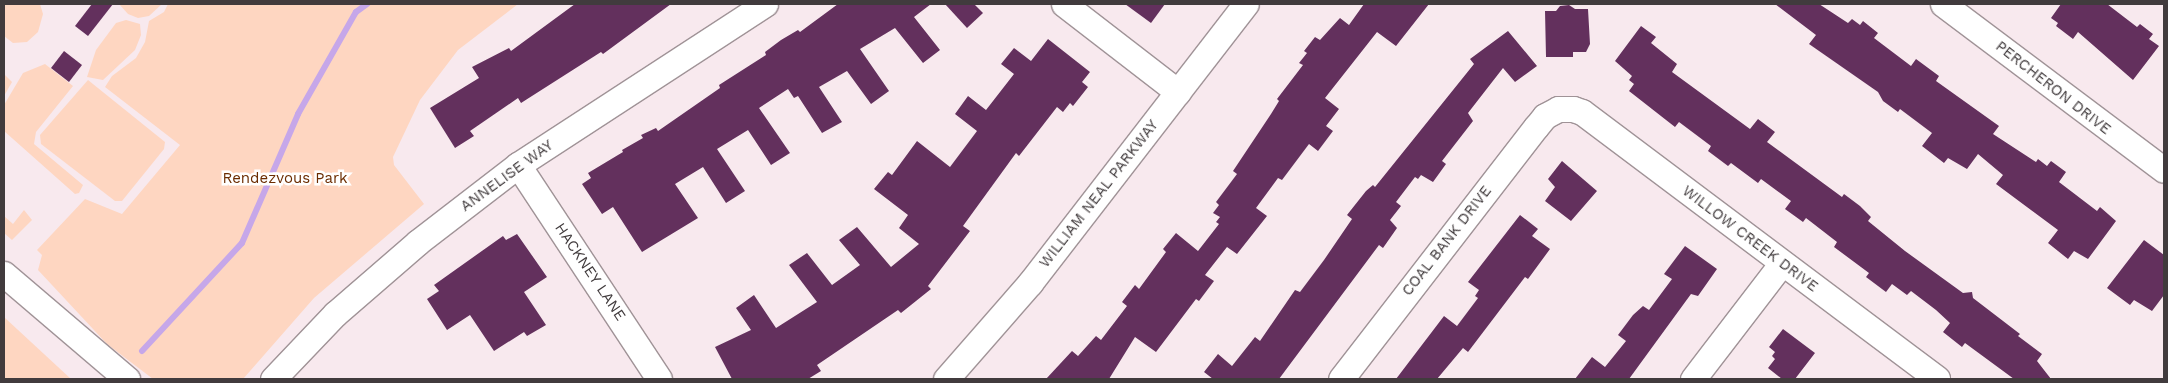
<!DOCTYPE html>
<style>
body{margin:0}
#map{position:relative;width:2168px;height:383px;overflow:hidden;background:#f8e9ee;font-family:"Work Sans",sans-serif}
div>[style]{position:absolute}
.green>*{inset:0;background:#fed6c1}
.stream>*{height:6px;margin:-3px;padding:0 3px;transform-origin:3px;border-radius:3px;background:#c6a7e9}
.building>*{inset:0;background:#63305d}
.roads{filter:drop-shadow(1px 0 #a09397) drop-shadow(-1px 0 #a09397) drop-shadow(0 1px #a09397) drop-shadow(0 -1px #a09397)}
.street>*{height:25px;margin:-12.5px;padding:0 12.5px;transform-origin:12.5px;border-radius:12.5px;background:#fff}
span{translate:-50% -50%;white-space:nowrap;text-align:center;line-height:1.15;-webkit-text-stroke:5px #fff;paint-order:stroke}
.street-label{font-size:15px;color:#413b3d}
.park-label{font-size:15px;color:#6b2c01}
.frame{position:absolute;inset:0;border:5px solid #413b3d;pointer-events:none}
</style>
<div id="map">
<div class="green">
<i style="clip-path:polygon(4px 4px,40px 4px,43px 14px,38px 32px,27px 42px,13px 43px,4px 36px)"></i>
<i style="clip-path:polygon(119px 4px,162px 4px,149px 16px,138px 18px,128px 14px)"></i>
<i style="clip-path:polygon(168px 4px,518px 4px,458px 50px,420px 100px,393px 157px,394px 165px,424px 204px,314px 298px,243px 379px,153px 379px,107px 344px,38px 270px,42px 255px,37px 250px,85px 199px,122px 214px,180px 145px,105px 87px,112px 76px,136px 58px,145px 42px,149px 21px,164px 12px)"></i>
<i style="clip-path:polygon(126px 20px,140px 24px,141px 35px,135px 50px,103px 80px,87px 77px,96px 50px,116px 23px)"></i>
<i style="clip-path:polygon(45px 64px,73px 86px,36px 132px,34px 144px,83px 185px,79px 193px,75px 194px,4px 131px,4px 105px,23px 73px)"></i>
<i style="clip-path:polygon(4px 74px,12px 82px,4px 96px)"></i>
<i style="clip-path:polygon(88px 80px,165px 142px,164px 149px,122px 201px,115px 201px,41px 144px,40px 135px)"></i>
<i style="clip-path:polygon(24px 210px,32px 220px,12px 240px,4px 233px,4px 216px,13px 224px)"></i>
<i style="clip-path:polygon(4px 317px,71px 379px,4px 379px)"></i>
</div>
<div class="stream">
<i style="left:142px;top:351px;width:147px;rotate:-47.2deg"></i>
<i style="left:242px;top:243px;width:141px;rotate:-66.5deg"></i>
<i style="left:298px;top:114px;width:117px;rotate:-60.4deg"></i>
<i style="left:356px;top:12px;width:14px;rotate:-36deg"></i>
</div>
<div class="building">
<i style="clip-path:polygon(92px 4px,113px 4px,88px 36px,75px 26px)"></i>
<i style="clip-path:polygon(575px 4px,671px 4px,603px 54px,601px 52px,521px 103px,518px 98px,470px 131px,474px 136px,455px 148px,430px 108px,479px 78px,472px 67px,509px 48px,511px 51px)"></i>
<i style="clip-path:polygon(838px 4px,931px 4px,914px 17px,940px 50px,923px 63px,895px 28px,860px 49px,889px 91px,871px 104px,847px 71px,819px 87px,842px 122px,822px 133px,798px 96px,794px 98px,788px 89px,759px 108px,790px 153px,771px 165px,748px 130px,717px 149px,745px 191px,726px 203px,703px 167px,675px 184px,698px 218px,642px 252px,613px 207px,602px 214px,582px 184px,591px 178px,588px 173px,623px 152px,622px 150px,643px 138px,641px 135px,656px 128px,658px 131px,720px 88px,719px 85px,766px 55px,765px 52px,781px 40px,798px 30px,800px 32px)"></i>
<i style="clip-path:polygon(945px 4px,974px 4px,983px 13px,967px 28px)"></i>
<i style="clip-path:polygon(1125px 4px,1165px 4px,1151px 23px)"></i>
<i style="clip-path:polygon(1364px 4px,1429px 4px,1396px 46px,1377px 32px,1325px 98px,1339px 109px,1326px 126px,1333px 131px,1318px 151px,1309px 144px,1282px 180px,1278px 178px,1256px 208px,1267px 216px,1237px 254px,1227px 247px,1205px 275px,1214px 281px,1199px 301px,1196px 299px,1156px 352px,1135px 337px,1109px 379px,1046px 379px,1072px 351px,1078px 356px,1096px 336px,1101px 340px,1127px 306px,1122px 302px,1135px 285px,1139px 289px,1166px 252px,1163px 249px,1176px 233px,1198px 251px,1219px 224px,1216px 222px,1220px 217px,1213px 213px,1219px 205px,1216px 202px,1237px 174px,1233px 171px,1271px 114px,1279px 101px,1277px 99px,1303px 65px,1299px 63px,1307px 53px,1304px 51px,1315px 37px,1320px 40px,1340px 18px,1349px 25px)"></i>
<i style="clip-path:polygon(1775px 4px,1819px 4px,1848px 23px,1852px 19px,1860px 25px,1863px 21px,1878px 33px,1874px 38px,1911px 66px,1916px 59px,1939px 76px,1936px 81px,1999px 126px,1993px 134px,2036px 162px,2038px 159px,2047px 166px,2051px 161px,2066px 172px,2059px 182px,2097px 211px,2100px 207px,2116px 221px,2088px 259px,2074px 251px,2068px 259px,2048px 243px,2058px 230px,1996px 184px,2003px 175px,1978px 154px,1967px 169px,1948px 158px,1944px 163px,1922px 146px,1932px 133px,1900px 109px,1898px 112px,1883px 101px,1878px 92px,1809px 44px,1816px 35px)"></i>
<i style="clip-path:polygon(2061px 4px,2107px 4px,2137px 27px,2140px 24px,2153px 34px,2149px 39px,2159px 46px,2133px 80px,2078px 32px,2073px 39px,2056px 26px,2058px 23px,2051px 18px)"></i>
<i style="clip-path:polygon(1569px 5px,1575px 9px,1588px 9px,1590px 44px,1586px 52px,1573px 52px,1573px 57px,1546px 57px,1545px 11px,1556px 11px,1560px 6px)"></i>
<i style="clip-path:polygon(1641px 26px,1656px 37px,1651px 43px,1677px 64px,1672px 72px,1750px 129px,1758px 119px,1775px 132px,1767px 142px,1842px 197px,1844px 194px,1860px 206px,1871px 217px,1868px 221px,1905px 251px,1963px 293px,1972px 292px,1973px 298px,2020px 334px,2018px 336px,2042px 354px,2037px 361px,2051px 379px,2014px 379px,1965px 343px,1962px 347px,1943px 332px,1950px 323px,1936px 310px,1911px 291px,1907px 295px,1892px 284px,1886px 292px,1866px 277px,1869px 273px,1834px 247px,1837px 242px,1806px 218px,1803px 222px,1785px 209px,1791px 201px,1761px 179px,1758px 183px,1731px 163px,1728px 166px,1708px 151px,1711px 146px,1679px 122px,1675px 127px,1629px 91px,1634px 84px,1629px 80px,1632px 76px,1615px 61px)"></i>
<i style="clip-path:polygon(1508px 31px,1537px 66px,1515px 82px,1503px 68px,1468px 113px,1473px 121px,1442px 161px,1446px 164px,1433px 182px,1421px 175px,1418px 179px,1415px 177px,1396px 202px,1401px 206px,1390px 220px,1397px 228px,1383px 248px,1379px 245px,1279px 379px,1213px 379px,1204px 372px,1218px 354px,1232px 366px,1255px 337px,1260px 341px,1295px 290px,1300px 292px,1324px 260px,1352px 219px,1347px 215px,1366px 191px,1373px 185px,1375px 187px,1474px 64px,1470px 59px)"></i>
<i style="clip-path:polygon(1048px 39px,1090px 72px,1082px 82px,1088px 87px,1073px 106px,1070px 103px,1063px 112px,1057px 107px,1019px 156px,1016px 153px,963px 226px,970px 231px,928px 286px,931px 289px,901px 313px,898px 310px,817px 365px,821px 371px,808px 379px,732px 379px,715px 347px,751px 330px,736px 308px,754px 295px,776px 328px,817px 302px,789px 265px,807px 253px,832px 285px,860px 265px,839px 240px,857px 227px,891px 267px,919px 244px,899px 228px,908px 215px,874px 189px,888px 172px,892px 175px,917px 141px,950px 167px,977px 131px,955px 114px,968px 96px,986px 110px,1014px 74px,1001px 64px,1014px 48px,1031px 61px)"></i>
<i style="clip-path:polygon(64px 51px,82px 65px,69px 82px,51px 68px)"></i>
<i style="clip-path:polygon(1562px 161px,1597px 191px,1571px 221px,1545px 201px,1555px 187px,1548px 179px)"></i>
<i style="clip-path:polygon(1520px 215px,1538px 229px,1532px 236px,1550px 249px,1528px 279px,1525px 277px,1468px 352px,1463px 348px,1437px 379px,1396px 379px,1444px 316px,1457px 326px,1478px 298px,1475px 296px,1479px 290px,1468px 282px)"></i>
<i style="clip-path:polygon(517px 234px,547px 277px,524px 292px,546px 325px,527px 336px,524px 332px,494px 351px,470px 315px,447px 330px,427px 299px,439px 291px,434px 285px,503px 236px,506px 240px)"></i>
<i style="clip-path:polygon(2144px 240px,2164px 255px,2164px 295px,2152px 311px,2134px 300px,2130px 305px,2107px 288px)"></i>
<i style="clip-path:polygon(1685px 246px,1717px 269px,1698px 296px,1691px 294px,1629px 379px,1575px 379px,1592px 357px,1605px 367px,1626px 341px,1618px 335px,1633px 315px,1643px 306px,1649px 310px,1672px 279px,1664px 274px)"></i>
<i style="clip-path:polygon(1783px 329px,1815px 353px,1795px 379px,1782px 379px,1768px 368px,1775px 359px,1772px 356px,1775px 352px,1769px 347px)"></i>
</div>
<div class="roads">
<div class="street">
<i style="left:1064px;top:4px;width:144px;rotate:37.7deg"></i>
<i style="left:1943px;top:4px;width:276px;rotate:36.9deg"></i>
<i style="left:518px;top:165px;width:256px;rotate:56.6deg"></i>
<i style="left:4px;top:274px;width:162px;rotate:40.5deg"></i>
<i style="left:273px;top:379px;width:90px;rotate:-46.4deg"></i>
<i style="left:335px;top:314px;width:110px;rotate:-40.9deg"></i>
<i style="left:418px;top:242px;width:126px;rotate:-37.6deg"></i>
<i style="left:518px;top:165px;width:295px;rotate:-33.1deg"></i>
<i style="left:946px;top:379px;width:128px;rotate:-48.8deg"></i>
<i style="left:1030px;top:283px;width:353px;rotate:-52.3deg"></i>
<i style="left:1341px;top:379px;width:319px;rotate:-52.3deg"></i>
<i style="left:1536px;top:127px;width:14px;rotate:-51deg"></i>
<i style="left:1545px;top:116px;width:15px;rotate:-28deg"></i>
<i style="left:1558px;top:109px;width:15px"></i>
<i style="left:1573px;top:109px;width:9px;rotate:18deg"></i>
<i style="left:1582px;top:112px;width:444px;rotate:36.9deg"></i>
<i style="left:1693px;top:379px;width:146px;rotate:-52.5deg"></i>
</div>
</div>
<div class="street-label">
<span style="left:2053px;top:88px;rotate:38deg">PERCHERON DRIVE</span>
<span style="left:507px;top:176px;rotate:-36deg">ANNELISE WAY</span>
<span style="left:1099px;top:194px;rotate:-52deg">WILLIAM NEAL PARKWAY</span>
<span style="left:1750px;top:239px;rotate:37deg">WILLOW CREEK DRIVE</span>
<span style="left:1447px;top:241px;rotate:-52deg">COAL BANK DRIVE</span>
<span style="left:590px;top:272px;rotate:56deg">HACKNEY LANE</span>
</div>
<div class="park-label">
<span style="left:285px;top:179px">Rendezvous Park</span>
</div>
<div class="frame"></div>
</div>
